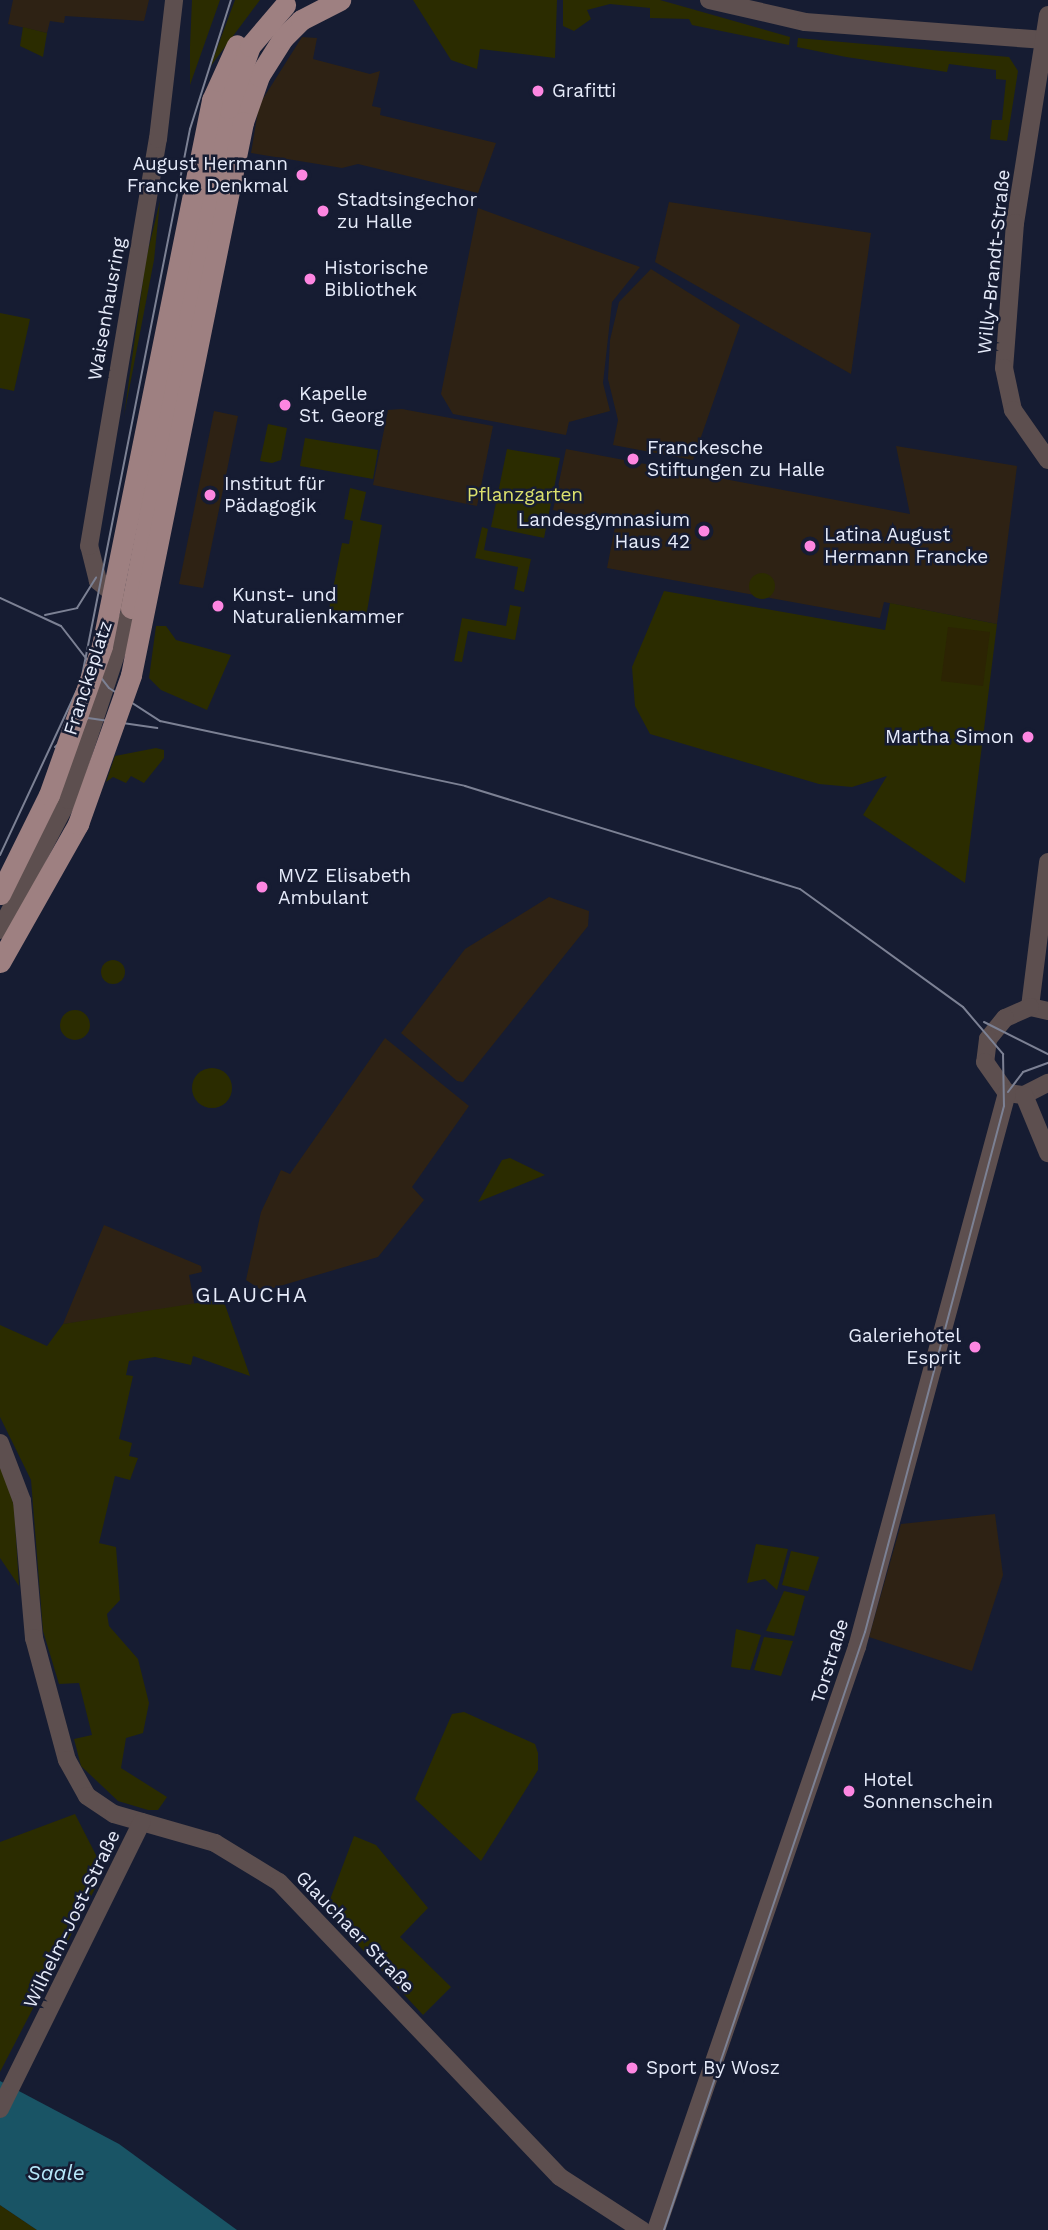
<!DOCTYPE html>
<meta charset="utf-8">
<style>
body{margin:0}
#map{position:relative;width:1048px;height:2230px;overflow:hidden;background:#161c32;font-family:"Work Sans",sans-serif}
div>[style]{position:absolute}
.education>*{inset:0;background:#2e2214}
.green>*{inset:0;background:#2b2c00}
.round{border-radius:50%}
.sand>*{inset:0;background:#2c2403}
.water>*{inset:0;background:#195465}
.minor>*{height:18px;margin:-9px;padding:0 9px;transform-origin:9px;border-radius:9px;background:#5d4f4f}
.major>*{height:21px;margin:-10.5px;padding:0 10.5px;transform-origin:10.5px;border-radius:10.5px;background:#9e8081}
.tram>*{height:2px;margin:-1px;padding:0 1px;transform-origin:1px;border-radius:1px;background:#7c8194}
.major-bridge>*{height:21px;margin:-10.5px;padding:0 10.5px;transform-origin:10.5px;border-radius:10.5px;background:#9e8081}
.dots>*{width:19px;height:19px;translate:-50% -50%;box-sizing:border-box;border:4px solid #161c32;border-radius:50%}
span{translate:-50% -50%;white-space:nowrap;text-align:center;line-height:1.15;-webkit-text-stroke:5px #161c32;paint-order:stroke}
.poi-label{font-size:19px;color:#e6ebfa}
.left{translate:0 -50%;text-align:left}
.right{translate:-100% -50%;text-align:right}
.street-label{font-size:19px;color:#e6ebfa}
.park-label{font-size:19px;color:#dce16d}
.neighbourhood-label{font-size:21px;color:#e6ebfa;letter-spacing:2px}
.water-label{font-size:21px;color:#b7e8f9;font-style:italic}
</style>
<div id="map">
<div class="education">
<i style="clip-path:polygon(13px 0,149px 0,144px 21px,65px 16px,64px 23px,50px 21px,47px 33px,8px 24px)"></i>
<i style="clip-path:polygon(302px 37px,317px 38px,313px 59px,370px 74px,380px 71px,372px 106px,381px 108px,380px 115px,496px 143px,478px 193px,358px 164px,342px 168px,251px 153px,259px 105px)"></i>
<i style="clip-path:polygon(669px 202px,871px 233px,851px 374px,655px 262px)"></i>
<i style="clip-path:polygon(478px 208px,640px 267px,612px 302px,603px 383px,610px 411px,569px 422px,566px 435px,453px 414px,441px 394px)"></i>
<i style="clip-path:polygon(651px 269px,740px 325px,693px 460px,613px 445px,618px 420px,608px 379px,610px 340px,619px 302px)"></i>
<i style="clip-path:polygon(402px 409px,493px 426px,477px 506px,373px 485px,388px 410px)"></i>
<i style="clip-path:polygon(214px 411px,238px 416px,203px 588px,179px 584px)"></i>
<i style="clip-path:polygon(896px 446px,1017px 466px,997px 624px,884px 602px,880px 618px,607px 568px,616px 522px,553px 510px,566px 449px,910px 514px)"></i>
<i style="clip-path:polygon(549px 897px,589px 911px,588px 926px,463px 1082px,457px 1081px,401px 1033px,465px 949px)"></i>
<i style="clip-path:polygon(385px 1038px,469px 1106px,412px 1187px,424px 1200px,378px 1257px,263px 1291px,246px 1280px,261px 1212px,281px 1170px,290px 1174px)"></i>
<i style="clip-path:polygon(104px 1225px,201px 1266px,202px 1272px,189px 1275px,195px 1307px,63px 1324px)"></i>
<i style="clip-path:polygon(995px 1514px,1003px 1575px,972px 1671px,869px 1637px,901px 1524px)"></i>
</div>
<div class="green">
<i style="clip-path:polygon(192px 0,220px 0,190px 85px,190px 46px)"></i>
<i style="clip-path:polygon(235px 0,260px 0,210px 67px)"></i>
<i style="clip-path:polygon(413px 0,557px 0,555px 58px,480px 49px,477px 69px,451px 60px)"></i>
<i style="clip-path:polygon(563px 0,660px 0,790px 37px,789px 45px,692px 25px,689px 19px,650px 18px,650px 8px,610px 4px,587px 10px,591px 19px,574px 31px,563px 26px)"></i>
<i style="clip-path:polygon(23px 27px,47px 33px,43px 57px,20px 46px)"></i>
<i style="clip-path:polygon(798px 38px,1009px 57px,1018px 71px,1007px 141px,990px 139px,992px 120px,1002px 120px,1006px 80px,996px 79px,996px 70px,949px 64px,947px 72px,846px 57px,797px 47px)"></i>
<i style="clip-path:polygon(160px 201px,154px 260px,124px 416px,146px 259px)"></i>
<i style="clip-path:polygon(0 313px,30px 319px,14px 391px,0 388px)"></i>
<i style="clip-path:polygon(268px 424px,287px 428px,281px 460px,272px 463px,260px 461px)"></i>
<i style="clip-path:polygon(305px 438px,378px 450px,373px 479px,300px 466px)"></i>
<i style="clip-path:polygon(507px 449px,560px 458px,544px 538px,491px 527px)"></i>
<i style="clip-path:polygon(350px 488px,366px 492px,360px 520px,382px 525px,366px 617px,329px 609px,342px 543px,349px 544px,353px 521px,344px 519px)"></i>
<i style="clip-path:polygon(482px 527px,488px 529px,484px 550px,531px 559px,524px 592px,514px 589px,518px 567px,475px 558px)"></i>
<i class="round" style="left:749px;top:573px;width:26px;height:26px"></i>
<i style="clip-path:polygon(664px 591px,885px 630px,890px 603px,997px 624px,965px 883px,863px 815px,887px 776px,852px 787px,819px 784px,650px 734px,635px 706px,632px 667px)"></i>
<i style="clip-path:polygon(510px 605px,521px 607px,515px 640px,468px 631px,462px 662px,454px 661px,462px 618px,506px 626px)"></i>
<i style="clip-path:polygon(156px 626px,166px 626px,176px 640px,231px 655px,207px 710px,161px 690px,149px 678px)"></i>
<i style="clip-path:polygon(156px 748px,164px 750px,164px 758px,144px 783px,131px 776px,126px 783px,113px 777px,106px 782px,115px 756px)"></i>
<i class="round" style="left:101px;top:960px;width:24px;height:24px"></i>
<i class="round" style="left:60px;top:1010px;width:30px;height:30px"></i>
<i class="round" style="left:192px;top:1068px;width:40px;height:40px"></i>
<i style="clip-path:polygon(510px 1158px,545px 1175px,478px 1202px,502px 1160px)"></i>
<i style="clip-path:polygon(223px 1299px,250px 1376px,193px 1356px,191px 1365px,155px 1357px,129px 1361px,126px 1375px,133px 1376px,119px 1439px,132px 1443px,129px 1456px,138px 1458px,130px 1480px,115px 1476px,99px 1543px,116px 1547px,120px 1600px,107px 1614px,109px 1626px,138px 1659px,149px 1703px,143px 1733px,126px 1738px,121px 1768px,167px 1797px,158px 1810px,148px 1810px,118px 1801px,81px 1766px,74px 1739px,92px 1735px,79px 1683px,59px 1684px,43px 1631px,31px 1480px,0 1417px,0 1325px,47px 1346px,63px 1324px)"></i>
<i style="clip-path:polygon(0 1458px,14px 1506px,19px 1586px,0 1558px)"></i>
<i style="clip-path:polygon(756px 1544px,788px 1549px,777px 1590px,765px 1579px,747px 1583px)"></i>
<i style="clip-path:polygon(791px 1551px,819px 1557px,808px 1591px,782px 1585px)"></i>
<i style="clip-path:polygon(784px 1591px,805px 1596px,794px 1636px,766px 1631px)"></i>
<i style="clip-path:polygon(736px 1629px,761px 1635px,750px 1670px,731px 1667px)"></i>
<i style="clip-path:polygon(764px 1637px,793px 1641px,781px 1676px,754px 1670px)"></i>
<i style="clip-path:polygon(464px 1712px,535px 1744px,538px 1753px,538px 1770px,481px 1861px,415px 1799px,452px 1714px)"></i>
<i style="clip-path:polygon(75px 1814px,98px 1859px,99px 1881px,0 2072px,0 1842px)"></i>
<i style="clip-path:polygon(354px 1836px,376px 1845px,428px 1908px,400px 1937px,451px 1987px,423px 2015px,326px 1910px)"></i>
<i style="clip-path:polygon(0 2205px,37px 2230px,0 2230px)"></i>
</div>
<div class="sand">
<i style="clip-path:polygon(948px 627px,990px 632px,983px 686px,941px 681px)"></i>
</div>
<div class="water">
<i style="clip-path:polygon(0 2081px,119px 2144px,237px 2230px,37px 2230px,0 2205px)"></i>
</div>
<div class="minor">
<i style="left:709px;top:0;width:98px;rotate:12.9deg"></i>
<i style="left:805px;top:22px;width:241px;rotate:4.3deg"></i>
<i style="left:1048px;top:15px;width:211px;rotate:99deg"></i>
<i style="left:1015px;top:223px;width:145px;rotate:94.3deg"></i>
<i style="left:1004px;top:368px;width:43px;rotate:77.9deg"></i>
<i style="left:1013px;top:410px;width:61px;rotate:55deg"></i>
<i style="left:0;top:930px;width:147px;rotate:-62.4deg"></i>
<i style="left:68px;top:800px;width:202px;rotate:-71.8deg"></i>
<i style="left:131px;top:608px;width:43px;rotate:-140.7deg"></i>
<i style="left:98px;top:581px;width:36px;rotate:-104deg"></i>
<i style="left:89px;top:546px;width:413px;rotate:-80.4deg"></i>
<i style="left:158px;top:139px;width:140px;rotate:-83.4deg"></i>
<i style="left:1030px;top:1007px;width:146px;rotate:-82.9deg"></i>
<i style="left:1048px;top:1011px;width:18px;rotate:-167deg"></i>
<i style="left:1030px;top:1007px;width:27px;rotate:156deg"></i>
<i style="left:1005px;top:1018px;width:27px;rotate:129deg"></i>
<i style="left:988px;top:1039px;width:23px;rotate:97deg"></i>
<i style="left:985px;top:1062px;width:38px;rotate:55deg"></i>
<i style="left:1007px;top:1093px;width:17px;rotate:7deg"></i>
<i style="left:1024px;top:1095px;width:27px;rotate:-27deg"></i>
<i style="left:1024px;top:1095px;width:63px;rotate:67.5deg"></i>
<i style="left:0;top:1443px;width:62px;rotate:69.2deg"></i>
<i style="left:22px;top:1501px;width:138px;rotate:85deg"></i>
<i style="left:34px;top:1638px;width:126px;rotate:74.9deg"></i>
<i style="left:67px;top:1760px;width:41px;rotate:60.9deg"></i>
<i style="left:87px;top:1796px;width:32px;rotate:34deg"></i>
<i style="left:114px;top:1814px;width:105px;rotate:16deg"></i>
<i style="left:215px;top:1843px;width:75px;rotate:31.4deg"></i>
<i style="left:279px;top:1882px;width:407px;rotate:46.4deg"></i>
<i style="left:560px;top:2177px;width:98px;rotate:32.9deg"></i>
<i style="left:0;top:2109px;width:320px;rotate:-63.7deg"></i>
<i style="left:656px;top:2230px;width:617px;rotate:-70.98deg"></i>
<i style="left:857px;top:1647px;width:574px;rotate:-74.85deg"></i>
</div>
<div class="major">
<i style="left:212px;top:100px;width:60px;rotate:-65.6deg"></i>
<i style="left:243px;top:122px;width:49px;rotate:-70.8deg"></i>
<i style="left:259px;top:76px;width:45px;rotate:-57.7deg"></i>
<i style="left:283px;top:38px;width:25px;rotate:-45deg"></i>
<i style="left:301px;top:20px;width:44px;rotate:-27.1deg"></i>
<i style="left:131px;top:608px;width:509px;rotate:-79.02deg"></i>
<i style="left:228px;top:108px;width:66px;rotate:-70.5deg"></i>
<i style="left:250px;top:46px;width:54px;rotate:-49.5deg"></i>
</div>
<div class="tram">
<i style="left:0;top:598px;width:67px;rotate:24.7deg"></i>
<i style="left:61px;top:626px;width:78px;rotate:52.3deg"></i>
<i style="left:109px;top:688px;width:61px;rotate:32.9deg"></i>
<i style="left:160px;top:721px;width:312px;rotate:12deg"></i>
<i style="left:465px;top:786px;width:350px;rotate:17.1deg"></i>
<i style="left:800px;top:889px;width:201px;rotate:35.9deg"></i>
<i style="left:963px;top:1007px;width:62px;rotate:49.6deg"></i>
<i style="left:1003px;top:1054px;width:52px;rotate:88.9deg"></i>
<i style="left:1004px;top:1106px;width:544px;rotate:104.8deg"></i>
<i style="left:865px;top:1632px;width:631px;rotate:108.58deg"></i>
<i style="left:45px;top:615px;width:33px;rotate:-12deg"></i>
<i style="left:77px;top:608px;width:36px;rotate:-58deg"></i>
<i style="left:55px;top:747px;width:44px;rotate:-41.3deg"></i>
<i style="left:88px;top:718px;width:70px;rotate:8.2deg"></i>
<i style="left:0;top:855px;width:192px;rotate:-65deg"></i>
<i style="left:81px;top:681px;width:563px;rotate:-78.83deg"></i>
<i style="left:190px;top:129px;width:135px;rotate:-72.4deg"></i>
<i style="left:984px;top:1022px;width:72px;rotate:26.6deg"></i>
<i style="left:1008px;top:1092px;width:25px;rotate:-53deg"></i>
<i style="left:1023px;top:1072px;width:27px;rotate:-20deg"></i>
</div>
<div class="major-bridge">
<i style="left:0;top:894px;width:110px;rotate:-63.7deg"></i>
<i style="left:49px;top:795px;width:158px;rotate:-70.4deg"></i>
<i style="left:102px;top:646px;width:557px;rotate:-78.61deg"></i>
<i style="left:0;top:962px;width:159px;rotate:-60.5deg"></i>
<i style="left:78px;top:824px;width:158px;rotate:-70.4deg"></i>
<i style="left:131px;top:675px;width:564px;rotate:-78.55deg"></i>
</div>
<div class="dots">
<i style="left:538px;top:91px;background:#fd86e1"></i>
<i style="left:302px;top:175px;background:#fd86e1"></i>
<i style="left:323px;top:211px;background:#fd86e1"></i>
<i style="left:310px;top:279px;background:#fd86e1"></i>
<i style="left:285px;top:405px;background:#fd86e1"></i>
<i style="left:633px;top:459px;background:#fd86e1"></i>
<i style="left:210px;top:495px;background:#fd86e1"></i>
<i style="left:704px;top:531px;background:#fd86e1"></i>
<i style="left:810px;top:546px;background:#fd86e1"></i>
<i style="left:218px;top:606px;background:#fd86e1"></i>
<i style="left:1028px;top:737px;background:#fd86e1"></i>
<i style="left:262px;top:887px;background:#fd86e1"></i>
<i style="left:975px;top:1347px;background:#fd86e1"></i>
<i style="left:849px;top:1791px;background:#fd86e1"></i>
<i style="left:632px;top:2068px;background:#fd86e1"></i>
</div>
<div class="poi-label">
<span class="left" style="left:552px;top:91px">Grafitti</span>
<span class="right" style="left:288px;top:175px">August Hermann<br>Francke Denkmal</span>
<span class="left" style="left:337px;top:211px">Stadtsingechor<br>zu Halle</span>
<span class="left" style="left:324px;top:279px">Historische<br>Bibliothek</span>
<span class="left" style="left:299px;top:405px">Kapelle<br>St. Georg</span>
<span class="left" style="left:647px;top:459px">Franckesche<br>Stiftungen zu Halle</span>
<span class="left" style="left:224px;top:495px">Institut für<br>Pädagogik</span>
<span class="right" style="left:690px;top:531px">Landesgymnasium<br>Haus 42</span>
<span class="left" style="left:824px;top:546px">Latina August<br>Hermann Francke</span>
<span class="left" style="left:232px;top:606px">Kunst- und<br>Naturalienkammer</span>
<span class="right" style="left:1014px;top:737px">Martha Simon</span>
<span class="left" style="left:278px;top:887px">MVZ Elisabeth<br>Ambulant</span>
<span class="right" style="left:961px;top:1347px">Galeriehotel<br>Esprit</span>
<span class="left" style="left:863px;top:1791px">Hotel<br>Sonnenschein</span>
<span class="left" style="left:646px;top:2068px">Sport By Wosz</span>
</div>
<div class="street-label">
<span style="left:994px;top:262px;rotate:-84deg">Willy-Brandt-Straße</span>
<span style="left:107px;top:309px;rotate:-80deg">Waisenhausring</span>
<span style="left:88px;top:678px;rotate:-72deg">Franckeplatz</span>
<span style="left:830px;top:1661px;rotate:-73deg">Torstraße</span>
<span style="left:72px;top:1919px;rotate:-64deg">Wilhelm-Jost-Straße</span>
<span style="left:355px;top:1932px;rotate:46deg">Glauchaer Straße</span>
</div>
<div class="park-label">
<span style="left:525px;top:495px">Pflanzgarten</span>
</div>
<div class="neighbourhood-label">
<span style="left:252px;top:1295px">GLAUCHA</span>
</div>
<div class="water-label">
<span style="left:56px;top:2173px">Saale</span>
</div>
</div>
